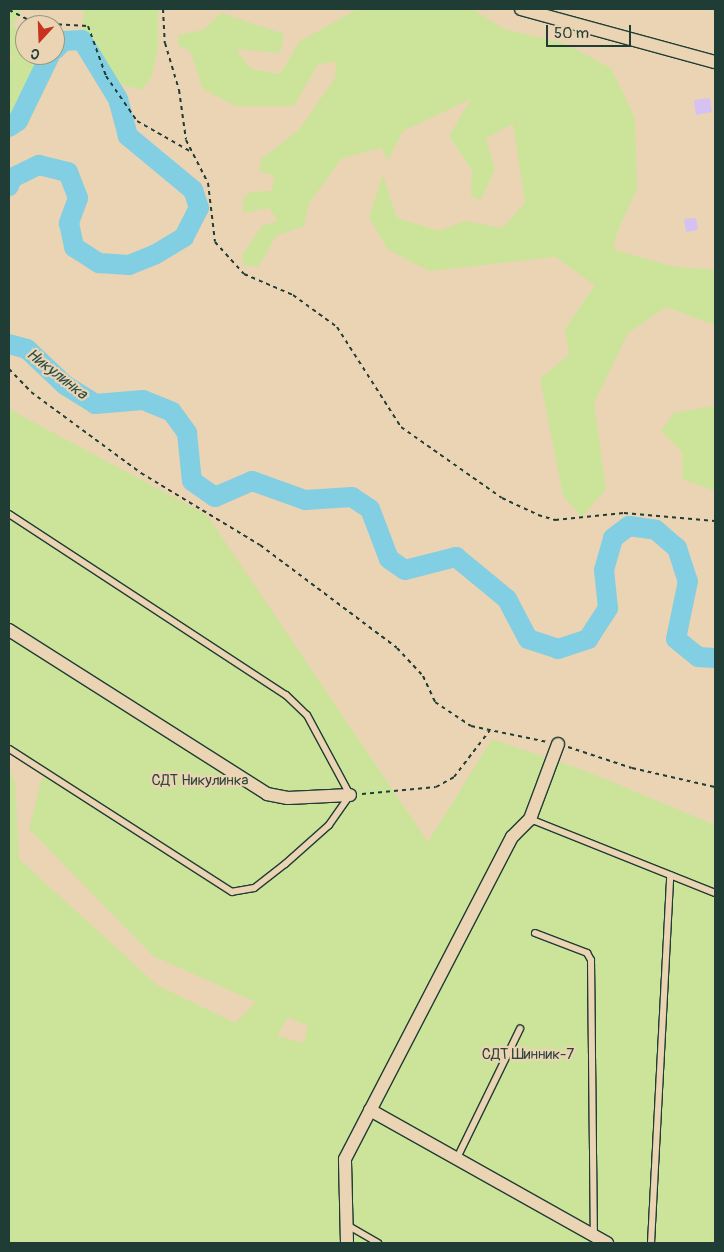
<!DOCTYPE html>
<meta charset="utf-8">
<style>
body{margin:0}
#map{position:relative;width:724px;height:1252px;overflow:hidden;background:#ead4b3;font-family:Pangolin,sans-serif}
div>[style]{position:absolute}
.green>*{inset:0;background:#cbe49a}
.river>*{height:20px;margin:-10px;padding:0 10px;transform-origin:10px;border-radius:10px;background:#82cee2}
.building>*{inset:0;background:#d5c2f3}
.path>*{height:2px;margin-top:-1px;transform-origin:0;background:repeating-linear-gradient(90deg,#1f3d34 0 4px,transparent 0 8px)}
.roads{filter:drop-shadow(1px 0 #1f3d34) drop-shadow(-1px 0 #1f3d34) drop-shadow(0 1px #1f3d34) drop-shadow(0 -1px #1f3d34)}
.service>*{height:6px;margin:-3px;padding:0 3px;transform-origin:3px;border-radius:3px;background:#ead4b3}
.minor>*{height:12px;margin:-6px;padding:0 6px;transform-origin:6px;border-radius:6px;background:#ead4b3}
span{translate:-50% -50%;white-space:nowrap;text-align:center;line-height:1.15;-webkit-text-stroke:4.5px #ead4b3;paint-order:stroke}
.park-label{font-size:15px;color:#284539}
.water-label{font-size:16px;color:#294c45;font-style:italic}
.frame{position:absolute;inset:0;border:10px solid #1f3d34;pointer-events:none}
.north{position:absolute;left:15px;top:15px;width:50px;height:50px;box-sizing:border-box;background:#ead4b3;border:1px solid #999880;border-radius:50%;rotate:200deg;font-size:14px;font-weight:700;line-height:20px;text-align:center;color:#1f3d34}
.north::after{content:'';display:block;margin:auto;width:18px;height:22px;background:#c8321e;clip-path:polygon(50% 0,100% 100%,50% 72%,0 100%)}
.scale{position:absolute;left:546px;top:25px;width:85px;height:22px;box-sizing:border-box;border:2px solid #1f3d34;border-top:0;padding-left:6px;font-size:15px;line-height:18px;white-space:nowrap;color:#1f3d34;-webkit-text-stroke:4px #ead4b3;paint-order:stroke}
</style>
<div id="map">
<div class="green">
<i style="clip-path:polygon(22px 9px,13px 25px,25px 42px,25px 55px,50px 55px,18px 121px,9px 117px,9px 65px,13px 57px,9px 54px,9px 10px)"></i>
<i style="clip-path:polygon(84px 9px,158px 9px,158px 48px,152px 76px,142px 90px,101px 79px,82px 40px)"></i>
<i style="clip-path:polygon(358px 9px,472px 9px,504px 29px,564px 43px,611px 68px,635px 118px,637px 188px,616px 235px,614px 250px,675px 267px,715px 270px,715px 325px,666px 307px,628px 333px,594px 403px,606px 489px,582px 517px,563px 496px,540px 378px,569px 355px,565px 329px,595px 285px,555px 257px,429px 271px,387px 249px,369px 217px,383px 175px,397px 218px,439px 231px,465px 221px,502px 228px,525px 203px,513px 124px,486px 138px,495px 169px,481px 200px,471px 196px,472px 170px,449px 136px,471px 99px,403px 131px,388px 160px,381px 148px,342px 158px,309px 203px,304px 226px,276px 236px,259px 266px,244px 266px,242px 255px,262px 226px,278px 221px,269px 208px,243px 213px,243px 199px,250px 192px,272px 191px,274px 176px,259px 171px,261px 159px,299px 130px,335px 78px,336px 62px,318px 64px,294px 106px,236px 106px,203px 89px,190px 51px,178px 45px,179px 35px,203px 30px,221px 13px,284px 34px,280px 53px,236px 49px,251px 69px,280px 74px,300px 41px)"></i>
<i style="clip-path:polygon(715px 406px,715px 491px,682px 479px,682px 452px,661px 431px,674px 413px)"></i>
<i style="clip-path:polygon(evenodd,9px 409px,207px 515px,428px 842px,492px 739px,586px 771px,715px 825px,715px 1243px,9px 1243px,9px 769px,15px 781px,19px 859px,157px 985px,235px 1023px,256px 1002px,153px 956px,29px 829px,44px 770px,9px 749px,9px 409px,288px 1017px,308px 1026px,304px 1043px,277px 1036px,288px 1017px)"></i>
</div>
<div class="river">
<i style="left:9px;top:127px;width:11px;rotate:-34deg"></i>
<i style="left:18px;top:121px;width:73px;rotate:-64.1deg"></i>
<i style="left:9px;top:186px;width:9px;rotate:-69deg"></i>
<i style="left:12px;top:178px;width:30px;rotate:-26deg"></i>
<i style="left:39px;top:165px;width:30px;rotate:14deg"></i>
<i style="left:68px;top:172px;width:28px;rotate:69deg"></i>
<i style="left:78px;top:198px;width:27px;rotate:110deg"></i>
<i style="left:69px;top:223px;width:25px;rotate:78deg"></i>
<i style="left:74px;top:247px;width:30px;rotate:33deg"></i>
<i style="left:99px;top:263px;width:30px;rotate:4deg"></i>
<i style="left:129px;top:265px;width:29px;rotate:-22deg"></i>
<i style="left:156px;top:254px;width:33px;rotate:-31deg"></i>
<i style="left:184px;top:237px;width:33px;rotate:-63deg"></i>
<i style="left:199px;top:208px;width:19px;rotate:-108deg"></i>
<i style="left:193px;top:190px;width:85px;rotate:-140.3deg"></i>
<i style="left:128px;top:136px;width:38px;rotate:-105deg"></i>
<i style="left:118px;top:99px;width:69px;rotate:-121.4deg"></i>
<i style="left:82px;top:40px;width:19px;rotate:177deg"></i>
<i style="left:63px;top:41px;width:12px;rotate:132deg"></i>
<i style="left:9px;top:344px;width:19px;rotate:16deg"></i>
<i style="left:27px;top:349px;width:52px;rotate:43.5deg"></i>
<i style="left:65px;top:385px;width:36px;rotate:32deg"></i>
<i style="left:95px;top:404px;width:48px;rotate:-4.8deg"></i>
<i style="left:143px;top:400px;width:31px;rotate:22deg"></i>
<i style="left:172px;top:412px;width:26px;rotate:54deg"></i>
<i style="left:187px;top:433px;width:48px;rotate:84.1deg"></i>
<i style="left:192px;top:481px;width:28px;rotate:35deg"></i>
<i style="left:215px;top:497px;width:40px;rotate:-23.4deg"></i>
<i style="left:252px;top:481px;width:56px;rotate:19.7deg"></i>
<i style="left:305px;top:500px;width:47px;rotate:-3.7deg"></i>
<i style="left:352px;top:497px;width:22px;rotate:34deg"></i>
<i style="left:370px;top:509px;width:53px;rotate:69.2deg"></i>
<i style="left:389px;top:559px;width:19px;rotate:35deg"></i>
<i style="left:405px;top:570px;width:53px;rotate:-14.3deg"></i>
<i style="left:456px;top:557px;width:66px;rotate:39.5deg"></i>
<i style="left:507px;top:599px;width:45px;rotate:62.3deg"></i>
<i style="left:528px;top:639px;width:32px;rotate:18deg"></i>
<i style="left:558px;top:649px;width:32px;rotate:-18deg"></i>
<i style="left:588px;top:639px;width:37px;rotate:-57deg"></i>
<i style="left:608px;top:608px;width:38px;rotate:-96deg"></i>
<i style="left:604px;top:570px;width:33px;rotate:-74deg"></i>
<i style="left:613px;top:538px;width:20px;rotate:-37deg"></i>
<i style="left:629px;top:526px;width:27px;rotate:8deg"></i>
<i style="left:656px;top:530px;width:28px;rotate:41deg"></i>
<i style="left:677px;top:548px;width:35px;rotate:72deg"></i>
<i style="left:688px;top:581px;width:59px;rotate:101.7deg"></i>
<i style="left:676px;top:639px;width:28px;rotate:39deg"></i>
<i style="left:698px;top:657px;width:17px;rotate:3deg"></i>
</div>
<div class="building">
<i style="clip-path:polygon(710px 98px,712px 112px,696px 115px,694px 100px)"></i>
<i style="clip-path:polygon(696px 218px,698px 230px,686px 232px,684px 219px)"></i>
</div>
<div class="path">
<i style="left:163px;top:9px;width:34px;rotate:87deg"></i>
<i style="left:165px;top:43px;width:49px;rotate:73.4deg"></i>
<i style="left:179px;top:90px;width:50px;rotate:82deg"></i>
<i style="left:186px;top:140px;width:48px;rotate:62.9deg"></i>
<i style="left:208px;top:183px;width:59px;rotate:83.2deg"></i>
<i style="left:215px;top:242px;width:43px;rotate:47.8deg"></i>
<i style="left:244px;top:274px;width:53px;rotate:23.2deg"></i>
<i style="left:293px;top:295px;width:54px;rotate:36deg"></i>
<i style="left:337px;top:327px;width:119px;rotate:57.4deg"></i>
<i style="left:401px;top:427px;width:123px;rotate:35.1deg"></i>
<i style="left:502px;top:498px;width:40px;rotate:25deg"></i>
<i style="left:538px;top:515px;width:18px;rotate:16deg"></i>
<i style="left:555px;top:520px;width:69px;rotate:-5.8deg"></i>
<i style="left:624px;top:513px;width:91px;rotate:5deg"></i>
<i style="left:9px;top:10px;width:28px;rotate:27deg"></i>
<i style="left:34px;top:23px;width:54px;rotate:3.2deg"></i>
<i style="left:88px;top:26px;width:53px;rotate:70.2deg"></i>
<i style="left:106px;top:76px;width:55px;rotate:55.4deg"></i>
<i style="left:137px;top:121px;width:64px;rotate:29.7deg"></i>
<i style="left:9px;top:369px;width:32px;rotate:46deg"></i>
<i style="left:31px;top:392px;width:137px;rotate:36.4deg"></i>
<i style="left:141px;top:473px;width:139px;rotate:31.2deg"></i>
<i style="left:260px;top:545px;width:171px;rotate:36.9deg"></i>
<i style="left:397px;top:648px;width:38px;rotate:47deg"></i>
<i style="left:423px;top:676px;width:29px;rotate:65deg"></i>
<i style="left:435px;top:702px;width:43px;rotate:33.7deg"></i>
<i style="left:471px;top:726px;width:78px;rotate:11.9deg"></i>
<i style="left:568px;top:747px;width:67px;rotate:18.2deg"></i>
<i style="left:632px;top:768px;width:85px;rotate:12.9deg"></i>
<i style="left:362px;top:794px;width:74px;rotate:-5.4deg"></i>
<i style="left:436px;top:787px;width:21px;rotate:-29deg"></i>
<i style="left:454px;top:777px;width:59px;rotate:-52.5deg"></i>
</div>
<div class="roads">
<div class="service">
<i style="left:9px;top:514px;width:331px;rotate:33.2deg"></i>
<i style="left:286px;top:695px;width:29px;rotate:44deg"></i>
<i style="left:307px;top:715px;width:91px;rotate:61.7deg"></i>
<i style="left:350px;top:795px;width:37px;rotate:125deg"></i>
<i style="left:329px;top:825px;width:59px;rotate:138.4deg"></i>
<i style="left:285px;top:864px;width:39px;rotate:142deg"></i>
<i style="left:254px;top:888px;width:22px;rotate:170deg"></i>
<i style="left:232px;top:892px;width:265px;rotate:-147.3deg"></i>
<i style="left:530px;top:819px;width:199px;rotate:21.8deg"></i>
<i style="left:535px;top:933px;width:56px;rotate:21deg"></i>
<i style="left:587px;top:953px;width:8px;rotate:60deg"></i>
<i style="left:591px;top:960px;width:276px;rotate:89.4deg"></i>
<i style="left:457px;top:1158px;width:144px;rotate:-64deg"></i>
<i style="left:347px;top:1225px;width:36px;rotate:30deg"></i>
<i style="left:651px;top:1243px;width:368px;rotate:-87deg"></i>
</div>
<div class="minor">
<i style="left:521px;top:9px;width:201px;rotate:15.3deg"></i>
<i style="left:9px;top:630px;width:306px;rotate:32.4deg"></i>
<i style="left:267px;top:794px;width:21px;rotate:11deg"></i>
<i style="left:288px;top:798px;width:62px;rotate:-2.8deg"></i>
<i style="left:370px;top:1110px;width:272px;rotate:29.3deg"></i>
<i style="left:347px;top:1243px;width:84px;rotate:-91.4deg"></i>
<i style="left:345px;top:1159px;width:363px;rotate:-62.6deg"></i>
<i style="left:512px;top:837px;width:25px;rotate:-45deg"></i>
<i style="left:530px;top:819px;width:80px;rotate:-69.5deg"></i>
</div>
</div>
<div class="park-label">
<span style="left:200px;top:781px">СДТ Никулинка</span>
<span style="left:528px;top:1055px">СДТ Шинник-7</span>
</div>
<div class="water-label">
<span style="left:57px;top:374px;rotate:38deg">Никулинка</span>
</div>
<div class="frame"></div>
<div class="north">С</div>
<div class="scale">50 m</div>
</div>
